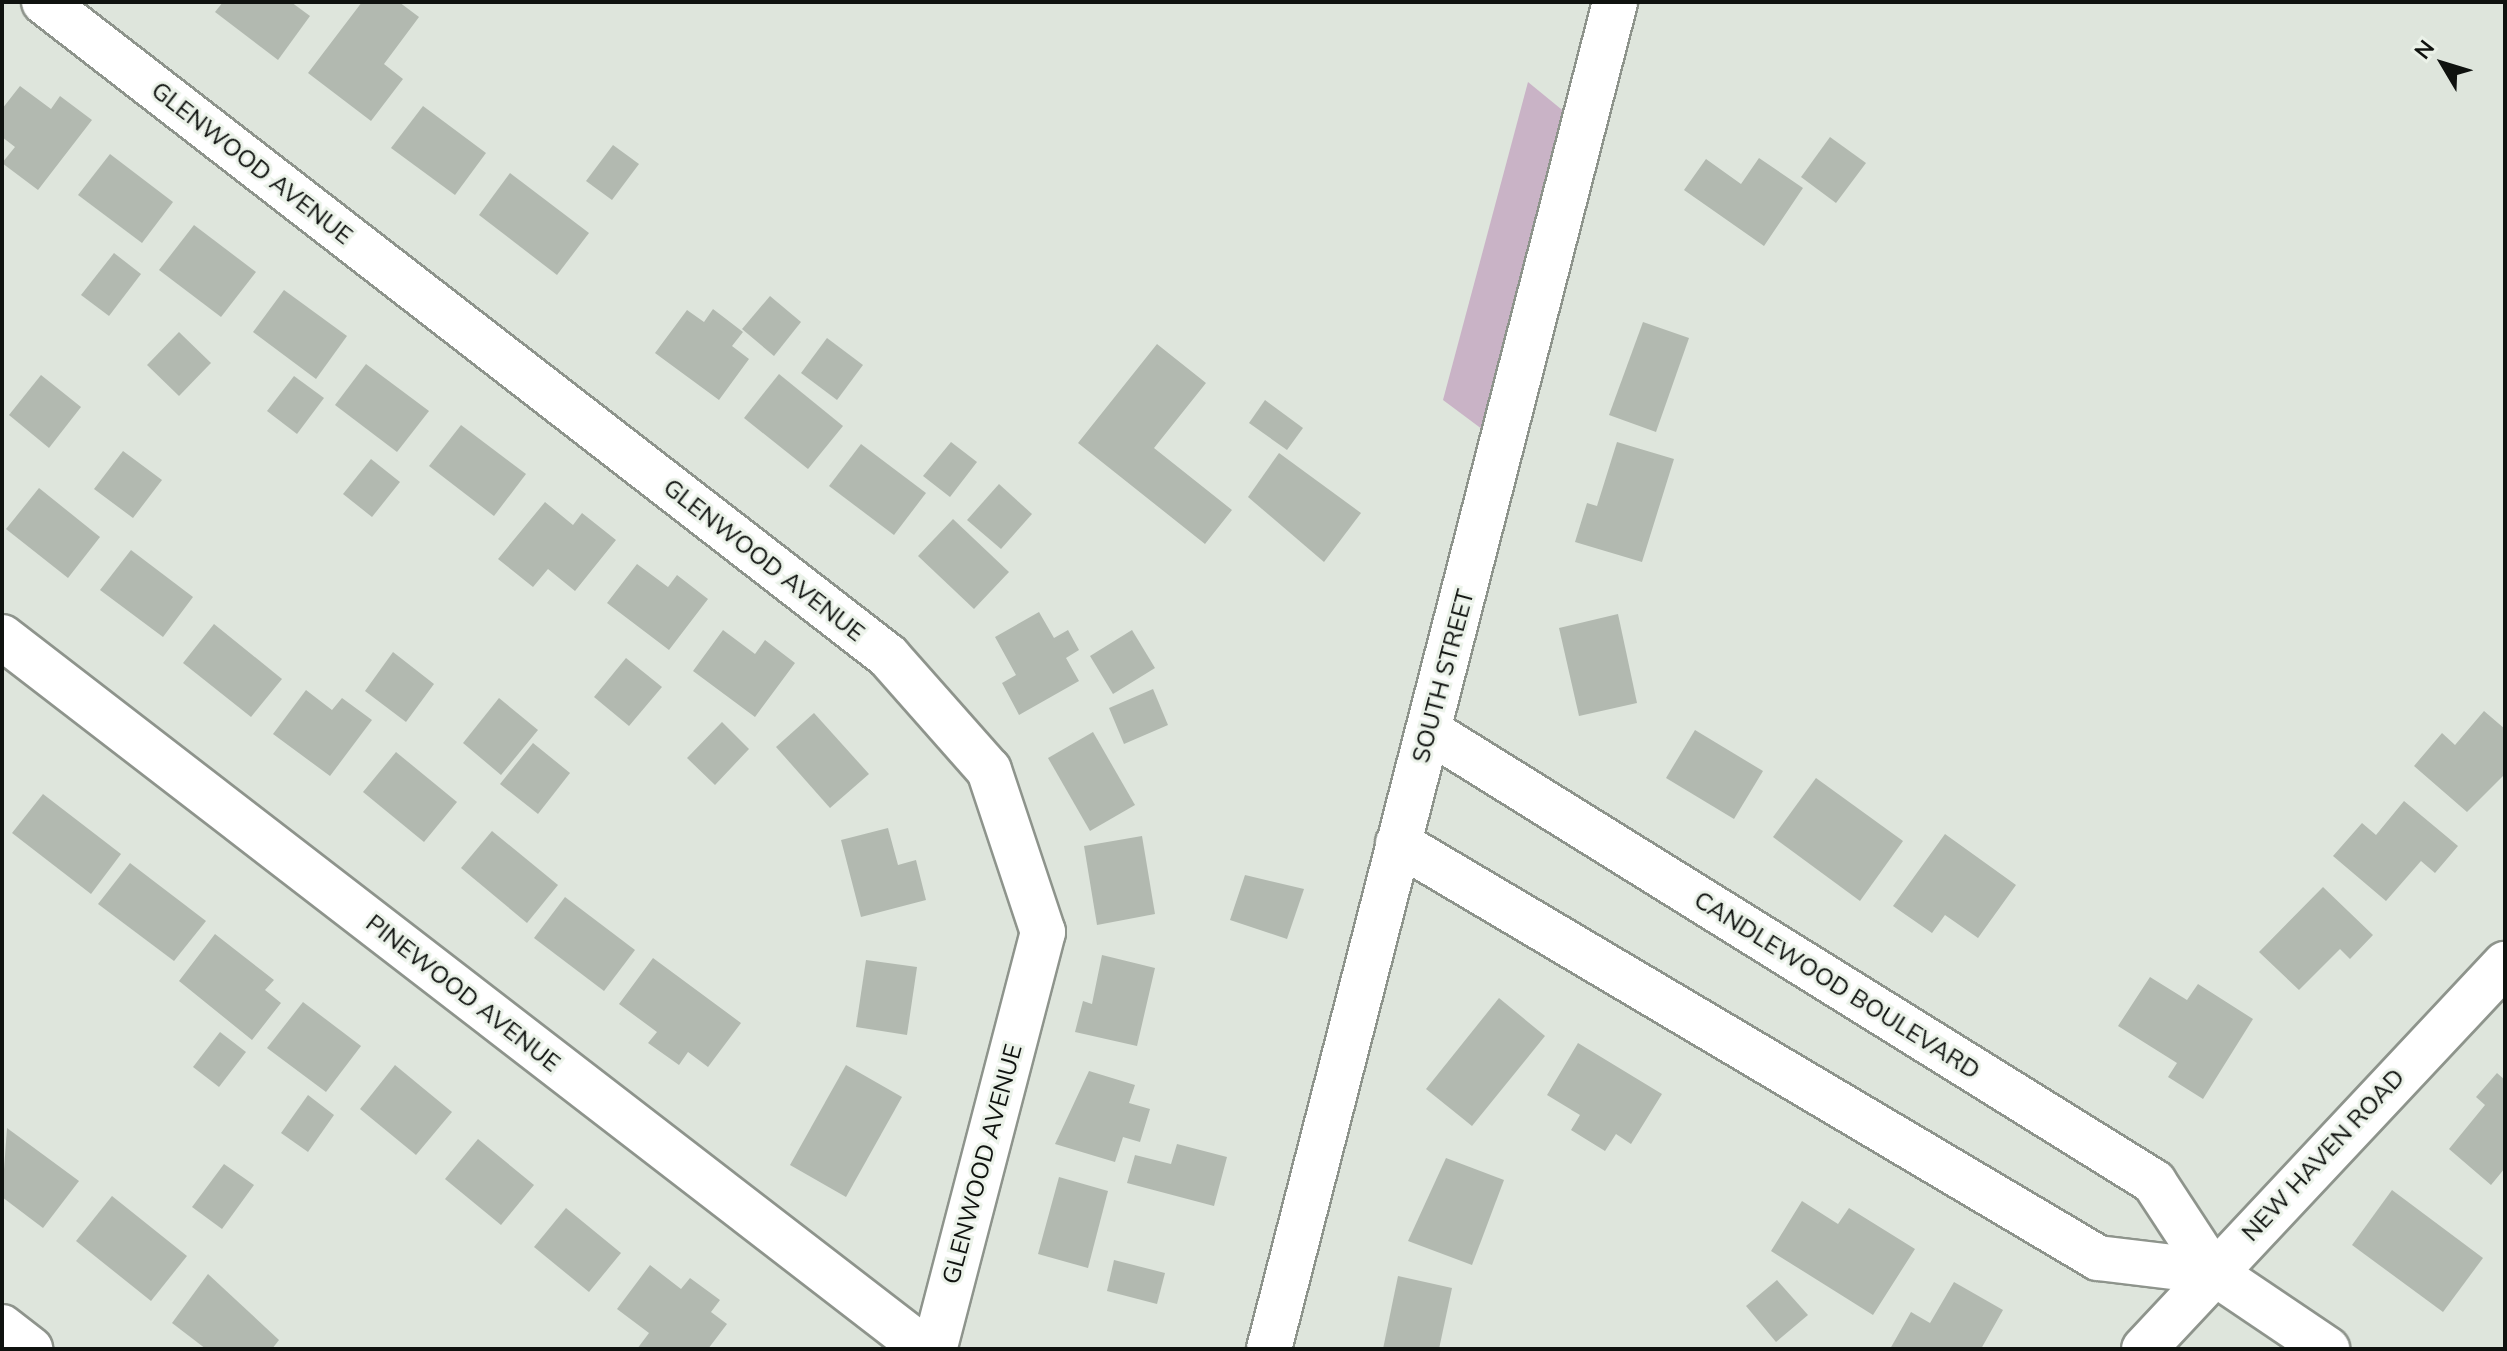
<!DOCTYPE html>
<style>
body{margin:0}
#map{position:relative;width:2507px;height:1351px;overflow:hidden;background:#dee5dc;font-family:Mulish,sans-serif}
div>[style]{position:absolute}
.green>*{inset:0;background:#c9b3c6}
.building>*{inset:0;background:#b2b9b0}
.roads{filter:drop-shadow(2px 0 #8e948c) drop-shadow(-2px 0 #8e948c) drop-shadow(0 2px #8e948c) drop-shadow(0 -2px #8e948c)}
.minor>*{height:44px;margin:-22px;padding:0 22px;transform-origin:22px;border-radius:22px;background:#fff}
.tertiary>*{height:44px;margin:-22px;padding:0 22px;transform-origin:22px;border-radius:22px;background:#fff}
span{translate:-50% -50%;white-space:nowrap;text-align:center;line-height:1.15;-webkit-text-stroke:6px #ebf2e9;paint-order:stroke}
.street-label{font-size:24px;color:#0f120f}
.frame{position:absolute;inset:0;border:4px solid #0f120f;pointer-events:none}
.north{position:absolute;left:2403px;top:24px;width:80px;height:80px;-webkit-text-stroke:6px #ebf2e9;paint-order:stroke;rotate:308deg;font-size:22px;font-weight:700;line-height:32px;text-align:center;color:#0f120f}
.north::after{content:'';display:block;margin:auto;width:28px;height:36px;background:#0f120f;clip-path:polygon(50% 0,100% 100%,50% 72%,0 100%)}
</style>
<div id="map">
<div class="green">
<i style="clip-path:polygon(1528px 82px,1583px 127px,1502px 444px,1443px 400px)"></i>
</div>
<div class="building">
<i style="clip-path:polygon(223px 2px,291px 2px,310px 16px,278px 60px,215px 12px)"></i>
<i style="clip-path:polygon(362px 2px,399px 2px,419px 17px,384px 64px,403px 79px,371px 121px,308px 73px)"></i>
<i style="clip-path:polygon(20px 86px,51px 109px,60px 96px,92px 120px,38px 190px,2px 163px,15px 147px,2px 137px,2px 109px)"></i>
<i style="clip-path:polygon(423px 106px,486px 153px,455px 195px,391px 148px)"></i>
<i style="clip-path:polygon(1830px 137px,1866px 163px,1836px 203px,1801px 177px)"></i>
<i style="clip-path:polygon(613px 145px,639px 164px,612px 200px,586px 181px)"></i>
<i style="clip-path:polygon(110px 154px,173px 202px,142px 243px,78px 195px)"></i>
<i style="clip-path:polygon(1759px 158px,1803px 188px,1764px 246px,1684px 190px,1706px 159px,1741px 184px)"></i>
<i style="clip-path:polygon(510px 173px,589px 233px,557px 275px,479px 215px)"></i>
<i style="clip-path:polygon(194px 225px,256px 272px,221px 317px,159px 270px)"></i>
<i style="clip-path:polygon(114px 253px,141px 274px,109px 316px,81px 295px)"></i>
<i style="clip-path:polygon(284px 290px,347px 336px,316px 379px,253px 332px)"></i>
<i style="clip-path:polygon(770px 296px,801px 322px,774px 356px,742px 329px)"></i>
<i style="clip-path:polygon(713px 309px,743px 332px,732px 346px,749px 359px,719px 400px,655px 353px,687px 310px,704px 322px)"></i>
<i style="clip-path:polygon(1643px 322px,1689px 338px,1656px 432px,1609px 415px)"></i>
<i style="clip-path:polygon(179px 332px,211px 363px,179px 396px,147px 365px)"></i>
<i style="clip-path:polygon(827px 338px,863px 365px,837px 400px,801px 373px)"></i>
<i style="clip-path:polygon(1157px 344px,1206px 383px,1154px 448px,1232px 510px,1205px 544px,1078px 443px)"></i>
<i style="clip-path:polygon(366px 364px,429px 411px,397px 452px,335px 405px)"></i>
<i style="clip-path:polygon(779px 374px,843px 426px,808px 469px,744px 418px)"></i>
<i style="clip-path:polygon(41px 375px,81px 407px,49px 448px,9px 415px)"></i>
<i style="clip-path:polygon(294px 376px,324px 398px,297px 434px,267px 411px)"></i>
<i style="clip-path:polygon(1265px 400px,1303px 428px,1287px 450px,1249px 423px)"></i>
<i style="clip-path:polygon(461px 425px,526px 474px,494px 516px,429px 466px)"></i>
<i style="clip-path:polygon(951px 442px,977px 462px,950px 497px,923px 476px)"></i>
<i style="clip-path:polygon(1617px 442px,1674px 459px,1642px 562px,1575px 542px,1587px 503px,1597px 506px)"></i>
<i style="clip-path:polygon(861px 444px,926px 493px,894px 535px,829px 486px)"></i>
<i style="clip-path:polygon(123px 451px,162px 480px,133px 518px,94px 489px)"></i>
<i style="clip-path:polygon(1279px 453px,1361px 513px,1324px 562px,1248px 497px)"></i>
<i style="clip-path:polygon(371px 459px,400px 482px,372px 517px,343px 494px)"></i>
<i style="clip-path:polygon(999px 484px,1032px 514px,1001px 549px,967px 520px)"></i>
<i style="clip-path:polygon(39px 488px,100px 537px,68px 578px,6px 529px)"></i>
<i style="clip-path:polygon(545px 502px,573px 525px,582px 513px,616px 540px,575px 591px,548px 569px,533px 587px,498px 559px)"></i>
<i style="clip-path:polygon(953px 519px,1009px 572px,974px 609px,918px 556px)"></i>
<i style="clip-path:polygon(131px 550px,193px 597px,163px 637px,100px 590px)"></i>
<i style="clip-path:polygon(637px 564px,668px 587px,677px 575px,708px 599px,669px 650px,607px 603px)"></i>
<i style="clip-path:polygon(1039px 612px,1054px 638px,1068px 630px,1079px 650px,1066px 658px,1079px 681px,1019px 715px,1002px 683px,1016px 675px,995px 637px)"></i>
<i style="clip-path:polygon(1618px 614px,1637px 703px,1579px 716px,1559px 628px)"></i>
<i style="clip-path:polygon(214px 624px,282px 679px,251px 717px,183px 663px)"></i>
<i style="clip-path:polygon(723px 630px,755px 654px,765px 640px,795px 663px,755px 717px,693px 671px)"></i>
<i style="clip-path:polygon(1132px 630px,1155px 668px,1113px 694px,1090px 656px)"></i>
<i style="clip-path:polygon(393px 652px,434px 684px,406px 722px,365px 691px)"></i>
<i style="clip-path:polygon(626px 658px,662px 687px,629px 726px,594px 697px)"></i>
<i style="clip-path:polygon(1153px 689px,1168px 725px,1124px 744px,1109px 708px)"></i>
<i style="clip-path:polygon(306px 690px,332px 710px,342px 698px,372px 720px,330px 776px,273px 734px)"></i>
<i style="clip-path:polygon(499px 698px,538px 730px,501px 775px,463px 743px)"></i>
<i style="clip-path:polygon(2484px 711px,2505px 729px,2505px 774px,2467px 812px,2414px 766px,2442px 733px,2455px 745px)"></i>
<i style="clip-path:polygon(814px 713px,869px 774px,830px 808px,776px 747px)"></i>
<i style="clip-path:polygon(722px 722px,749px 749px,715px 785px,687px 758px)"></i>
<i style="clip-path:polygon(1695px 730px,1763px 771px,1734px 819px,1666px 778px)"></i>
<i style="clip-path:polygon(1093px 732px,1135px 805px,1090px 831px,1048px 758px)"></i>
<i style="clip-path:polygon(533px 743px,570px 773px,538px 814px,500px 784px)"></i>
<i style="clip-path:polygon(396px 752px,457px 802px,424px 842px,363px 792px)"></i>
<i style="clip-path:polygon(1816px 778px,1903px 841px,1860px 901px,1773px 837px)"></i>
<i style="clip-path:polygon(43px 794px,121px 854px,91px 894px,12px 833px)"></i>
<i style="clip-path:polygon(2404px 801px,2458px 846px,2435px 873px,2421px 861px,2386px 901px,2333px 856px,2362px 823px,2376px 835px)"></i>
<i style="clip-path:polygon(888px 828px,898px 865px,916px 860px,926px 900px,861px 917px,841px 840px)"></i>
<i style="clip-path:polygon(492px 831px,558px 885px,527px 923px,461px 868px)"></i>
<i style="clip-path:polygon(1945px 834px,2016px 885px,1978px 938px,1945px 915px,1932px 933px,1893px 906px)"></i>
<i style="clip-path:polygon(1142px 836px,1155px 914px,1097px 925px,1084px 846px)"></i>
<i style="clip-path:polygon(130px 863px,206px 921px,174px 961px,98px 904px)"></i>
<i style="clip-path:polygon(1245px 875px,1304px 889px,1287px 939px,1230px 920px)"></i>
<i style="clip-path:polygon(2323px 887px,2373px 935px,2350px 959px,2340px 949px,2299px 990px,2259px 952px)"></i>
<i style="clip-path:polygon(565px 897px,635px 950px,604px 991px,534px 938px)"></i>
<i style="clip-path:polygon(215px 934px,274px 980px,265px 990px,281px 1003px,252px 1040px,179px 981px)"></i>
<i style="clip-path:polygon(1102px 955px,1155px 968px,1137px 1046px,1075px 1032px,1083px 1001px,1092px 1004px)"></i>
<i style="clip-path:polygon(653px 958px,741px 1023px,708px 1067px,688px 1052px,679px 1065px,648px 1043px,657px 1032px,619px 1004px)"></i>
<i style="clip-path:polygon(866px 960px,917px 967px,907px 1035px,856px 1027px)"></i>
<i style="clip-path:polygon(2150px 977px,2187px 1000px,2198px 984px,2253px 1019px,2203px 1099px,2168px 1077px,2177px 1063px,2118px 1026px)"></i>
<i style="clip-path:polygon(1499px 998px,1545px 1036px,1472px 1126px,1426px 1089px)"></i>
<i style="clip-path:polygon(303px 1002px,361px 1046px,326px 1092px,267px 1048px)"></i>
<i style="clip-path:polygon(220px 1032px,246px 1052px,219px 1087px,193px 1067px)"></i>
<i style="clip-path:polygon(1578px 1043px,1662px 1094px,1631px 1144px,1616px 1134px,1605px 1151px,1571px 1130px,1580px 1115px,1547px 1095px)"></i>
<i style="clip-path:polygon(395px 1065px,452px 1112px,416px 1155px,360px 1109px)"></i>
<i style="clip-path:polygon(846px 1065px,902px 1097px,846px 1197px,790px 1165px)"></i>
<i style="clip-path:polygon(1089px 1071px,1135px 1085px,1129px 1103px,1150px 1109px,1140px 1142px,1123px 1137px,1115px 1162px,1055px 1144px)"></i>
<i style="clip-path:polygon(2497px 1073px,2505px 1080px,2505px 1168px,2491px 1185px,2449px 1149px,2485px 1105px,2476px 1097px)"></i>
<i style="clip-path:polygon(308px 1095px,334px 1115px,308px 1152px,281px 1133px)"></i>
<i style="clip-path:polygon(7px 1128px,79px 1181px,43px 1228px,2px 1197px)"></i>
<i style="clip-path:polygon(478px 1139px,534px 1185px,501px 1225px,445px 1179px)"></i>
<i style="clip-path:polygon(1177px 1144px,1227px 1157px,1214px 1206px,1127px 1183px,1135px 1155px,1171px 1164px)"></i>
<i style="clip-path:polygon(1446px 1158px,1504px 1180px,1472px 1265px,1408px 1241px)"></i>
<i style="clip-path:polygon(224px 1164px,254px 1185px,222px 1229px,192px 1207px)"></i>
<i style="clip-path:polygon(1059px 1177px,1108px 1191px,1088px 1268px,1038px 1254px)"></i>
<i style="clip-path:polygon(2392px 1190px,2483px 1258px,2443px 1312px,2352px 1245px)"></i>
<i style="clip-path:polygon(112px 1196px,187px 1256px,151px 1301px,76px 1241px)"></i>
<i style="clip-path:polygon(1802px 1201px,1838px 1224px,1849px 1208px,1915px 1249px,1873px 1315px,1771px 1251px)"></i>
<i style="clip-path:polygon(566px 1208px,621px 1253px,589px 1292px,534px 1247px)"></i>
<i style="clip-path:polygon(1114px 1260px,1165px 1273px,1157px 1304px,1107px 1291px)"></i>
<i style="clip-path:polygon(650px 1265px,681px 1289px,690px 1278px,720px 1300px,711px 1312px,727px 1324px,708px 1349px,637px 1349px,649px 1333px,617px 1309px)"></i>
<i style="clip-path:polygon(208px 1274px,279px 1340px,272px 1349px,206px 1349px,172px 1323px)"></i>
<i style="clip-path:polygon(1398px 1276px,1452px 1288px,1439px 1349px,1383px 1349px)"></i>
<i style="clip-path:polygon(1777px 1280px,1808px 1315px,1776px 1342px,1746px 1306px)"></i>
<i style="clip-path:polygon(1954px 1282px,2003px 1310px,1981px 1349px,1890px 1349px,1911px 1312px,1930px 1323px)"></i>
</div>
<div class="roads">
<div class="minor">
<i style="left:44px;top:2px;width:1068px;rotate:37.77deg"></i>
<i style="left:888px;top:656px;width:152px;rotate:48.5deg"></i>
<i style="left:989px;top:770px;width:171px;rotate:71.6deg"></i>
<i style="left:1043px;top:932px;width:431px;rotate:104.6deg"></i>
<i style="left:2px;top:637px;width:1166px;rotate:37.65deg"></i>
<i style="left:1429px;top:731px;width:854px;rotate:31.88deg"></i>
<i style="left:2154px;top:1182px;width:108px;rotate:56.8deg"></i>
<i style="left:2213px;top:1272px;width:138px;rotate:34deg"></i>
<i style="left:1398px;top:843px;width:814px;rotate:30.66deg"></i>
<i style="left:2098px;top:1258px;width:116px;rotate:6.9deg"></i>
<i style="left:2px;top:1327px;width:36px;rotate:38deg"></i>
<i style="left:2144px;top:1349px;width:528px;rotate:-46.84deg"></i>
</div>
<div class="tertiary">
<i style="left:1269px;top:1349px;width:1391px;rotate:-75.59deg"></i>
</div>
</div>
<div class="street-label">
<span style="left:252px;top:163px;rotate:38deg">GLENWOOD AVENUE</span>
<span style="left:764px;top:560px;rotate:38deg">GLENWOOD AVENUE</span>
<span style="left:1443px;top:676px;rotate:-75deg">SOUTH STREET</span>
<span style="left:1837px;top:985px;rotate:32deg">CANDLEWOOD BOULEVARD</span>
<span style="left:463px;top:993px;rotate:38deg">PINEWOOD AVENUE</span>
<span style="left:2323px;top:1155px;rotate:-47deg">NEW HAVEN ROAD</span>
<span style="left:982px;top:1164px;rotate:-75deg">GLENWOOD AVENUE</span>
</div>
<div class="frame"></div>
<div class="north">N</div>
</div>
